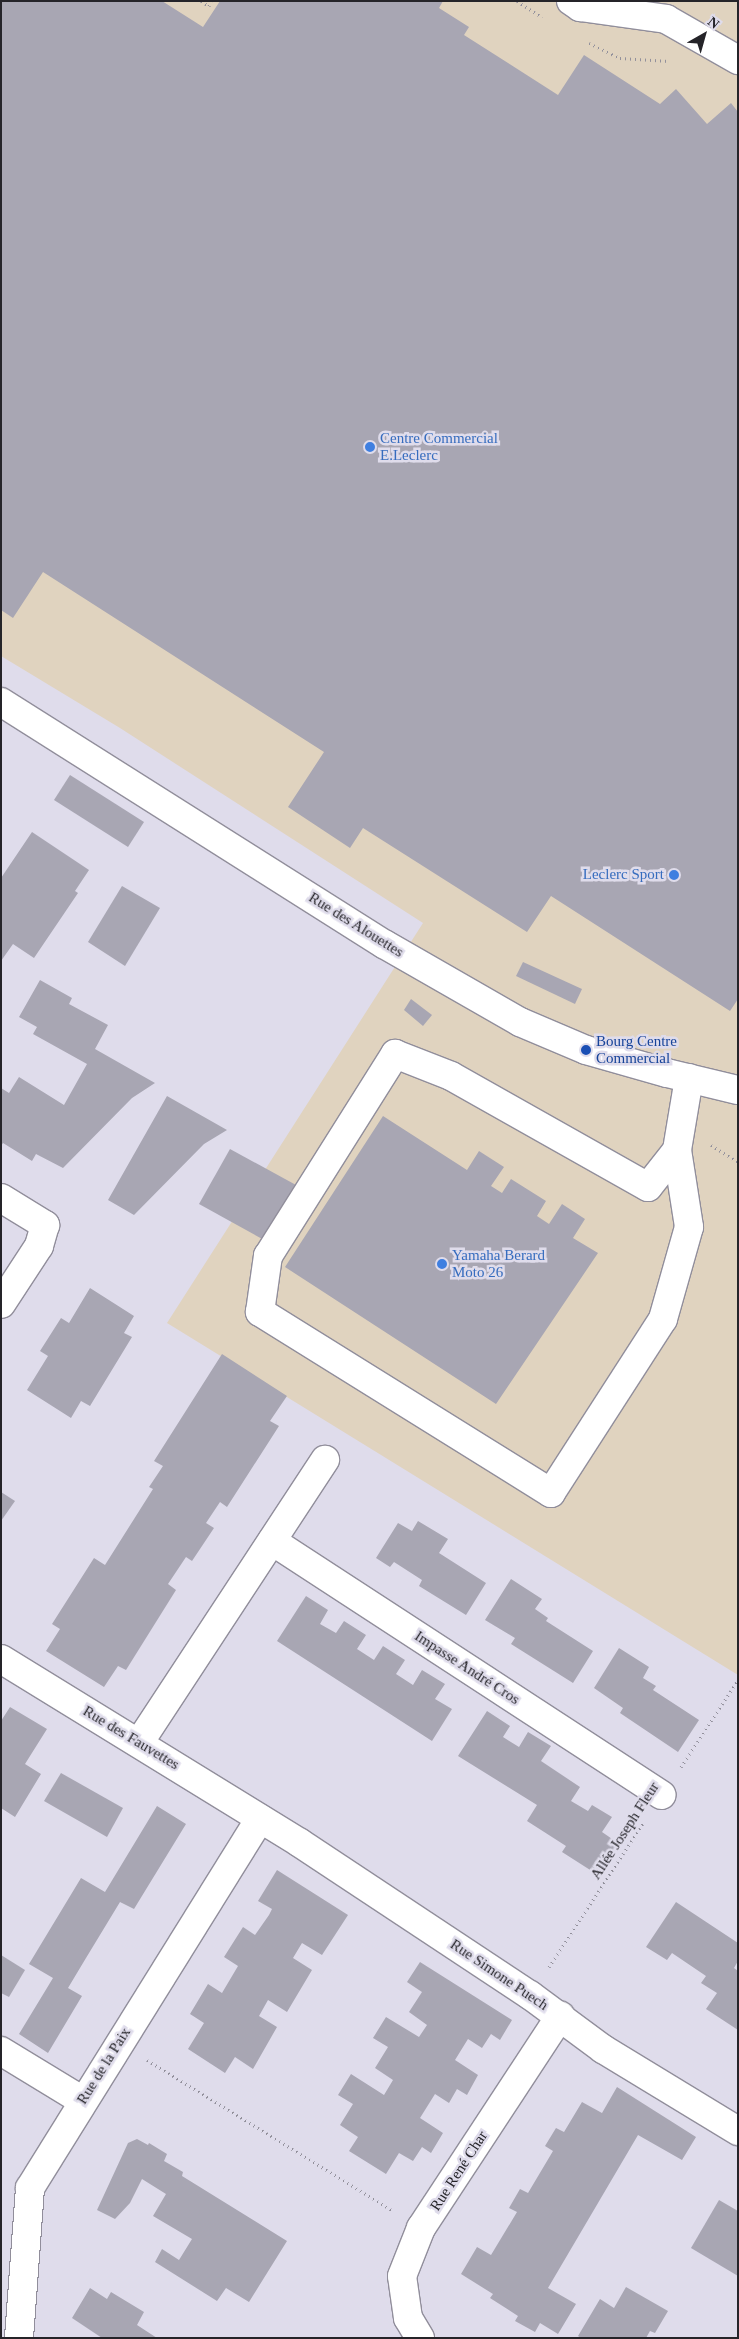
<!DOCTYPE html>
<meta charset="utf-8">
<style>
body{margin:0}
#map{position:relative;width:739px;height:2339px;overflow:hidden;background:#dfdceb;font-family:Georgia,serif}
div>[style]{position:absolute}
.commercial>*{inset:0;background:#e0d3bf}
.building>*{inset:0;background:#a8a6b3}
.path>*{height:3px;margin-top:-1.5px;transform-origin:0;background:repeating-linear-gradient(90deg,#92909b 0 1px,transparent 0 5px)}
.roads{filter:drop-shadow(1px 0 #918e9b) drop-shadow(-1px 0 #918e9b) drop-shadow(0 1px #918e9b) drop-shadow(0 -1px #918e9b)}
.minor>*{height:28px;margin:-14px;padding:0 14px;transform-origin:14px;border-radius:14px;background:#fff}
.dots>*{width:14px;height:14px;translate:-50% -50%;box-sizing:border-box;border:2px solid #dfdceb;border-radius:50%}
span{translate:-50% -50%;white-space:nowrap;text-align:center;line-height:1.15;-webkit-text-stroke:5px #dfdceb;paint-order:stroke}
.shop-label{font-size:15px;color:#366cbe}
.left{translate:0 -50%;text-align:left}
.right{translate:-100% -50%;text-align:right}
.street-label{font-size:15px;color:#252429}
.transit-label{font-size:15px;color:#164399}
.frame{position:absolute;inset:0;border:2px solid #252429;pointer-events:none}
.north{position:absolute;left:679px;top:10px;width:50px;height:50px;-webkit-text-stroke:4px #dfdceb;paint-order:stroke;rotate:38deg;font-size:14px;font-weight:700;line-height:20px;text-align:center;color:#252429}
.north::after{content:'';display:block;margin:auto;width:18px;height:22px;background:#252429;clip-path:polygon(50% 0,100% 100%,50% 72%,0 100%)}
</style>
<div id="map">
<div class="commercial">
<i style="clip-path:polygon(1px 1px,738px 1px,738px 1675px,167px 1323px,423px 923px,120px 728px,1px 656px)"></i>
</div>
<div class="building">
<i style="clip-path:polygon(1px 1px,162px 1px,203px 27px,220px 1px,443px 1px,439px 8px,469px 27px,464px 35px,558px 95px,584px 55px,660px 104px,676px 89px,707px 124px,731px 103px,738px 112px,738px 999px,730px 1011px,551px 896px,527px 932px,363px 828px,350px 848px,288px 807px,324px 752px,43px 572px,13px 618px,1px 610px)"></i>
<i style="clip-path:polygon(70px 775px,144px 822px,128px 847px,54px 800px)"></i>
<i style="clip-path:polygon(32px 832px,89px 870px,75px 891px,78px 893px,34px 958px,13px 944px,1px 961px,1px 878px)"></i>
<i style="clip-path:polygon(122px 886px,160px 908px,125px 966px,88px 942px)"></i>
<i style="clip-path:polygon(523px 962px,582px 989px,575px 1004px,516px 976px)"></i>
<i style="clip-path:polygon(40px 980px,72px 998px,69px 1004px,108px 1025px,95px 1049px,155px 1083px,132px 1098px,63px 1168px,36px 1154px,32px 1161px,3px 1143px,1px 1146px,1px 1088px,9px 1093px,19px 1077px,64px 1105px,87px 1064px,33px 1034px,37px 1027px,19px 1017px)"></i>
<i style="clip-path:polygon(411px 999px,432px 1015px,423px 1026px,404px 1010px)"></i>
<i style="clip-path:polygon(167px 1096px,227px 1130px,204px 1144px,134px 1215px,108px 1200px)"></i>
<i style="clip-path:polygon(383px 1116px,467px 1170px,479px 1151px,504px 1167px,491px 1186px,502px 1193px,511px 1179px,546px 1201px,537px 1216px,549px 1224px,562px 1204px,585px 1219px,573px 1238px,598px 1253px,496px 1404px,285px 1267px)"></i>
<i style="clip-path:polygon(230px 1149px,296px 1185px,264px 1240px,199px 1204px)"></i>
<i style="clip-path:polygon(90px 1288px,134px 1316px,124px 1333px,132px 1337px,90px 1406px,81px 1401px,71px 1418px,27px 1390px,48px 1356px,40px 1351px,61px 1318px,69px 1323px)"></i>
<i style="clip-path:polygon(222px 1354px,287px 1396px,270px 1421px,279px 1426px,227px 1507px,220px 1502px,206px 1523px,214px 1528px,192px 1561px,186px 1557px,168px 1584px,176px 1590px,126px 1670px,118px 1666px,104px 1687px,46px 1651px,60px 1629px,52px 1624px,94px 1558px,105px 1565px,153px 1489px,149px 1487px,163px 1466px,154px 1461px)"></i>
<i style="clip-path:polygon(1px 1492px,15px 1501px,1px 1521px)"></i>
<i style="clip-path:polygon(418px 1521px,448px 1539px,439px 1553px,486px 1583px,466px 1615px,419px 1586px,422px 1580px,394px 1562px,390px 1567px,376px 1558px,398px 1523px,412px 1531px)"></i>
<i style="clip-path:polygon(511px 1579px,542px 1599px,535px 1609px,548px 1618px,546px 1621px,593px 1651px,573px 1683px,511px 1644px,515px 1638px,485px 1620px)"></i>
<i style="clip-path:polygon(306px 1596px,328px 1610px,320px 1624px,336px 1633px,344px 1621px,366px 1635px,357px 1649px,374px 1660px,383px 1646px,405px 1660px,396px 1674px,413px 1685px,422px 1670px,445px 1684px,435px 1699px,452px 1709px,432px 1741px,277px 1641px)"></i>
<i style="clip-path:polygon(619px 1648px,649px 1667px,643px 1678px,656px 1686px,653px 1690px,699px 1720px,678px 1752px,620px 1713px,623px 1708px,594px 1688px)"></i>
<i style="clip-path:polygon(10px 1707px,47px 1729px,25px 1764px,41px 1774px,15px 1817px,1px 1808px,1px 1721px)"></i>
<i style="clip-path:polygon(487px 1711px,510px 1726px,503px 1737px,519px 1747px,528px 1732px,551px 1746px,541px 1761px,580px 1787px,571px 1801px,588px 1811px,592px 1805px,612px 1817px,602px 1832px,618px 1843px,598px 1875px,562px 1852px,566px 1846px,527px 1821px,537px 1805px,458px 1756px)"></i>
<i style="clip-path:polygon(61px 1773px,123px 1808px,107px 1837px,44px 1801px)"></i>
<i style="clip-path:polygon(157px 1806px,186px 1824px,134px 1909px,120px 1902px,86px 1958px,68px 1988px,82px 1996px,48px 2053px,19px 2034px,53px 1978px,29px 1964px,81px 1878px,105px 1892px)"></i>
<i style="clip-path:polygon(277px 1870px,348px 1915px,322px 1955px,302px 1943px,293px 1958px,312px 1970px,287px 2012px,268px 2000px,259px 2016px,277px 2027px,253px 2069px,235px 2057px,225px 2073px,188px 2049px,204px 2023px,190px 2014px,208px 1984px,222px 1993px,238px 1966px,224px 1957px,243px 1927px,255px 1935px,269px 1915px,272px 1909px,258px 1901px)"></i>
<i style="clip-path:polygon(676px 1902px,738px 1943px,738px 1961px,734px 1968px,738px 1971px,738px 2030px,706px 2009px,717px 1993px,701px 1983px,706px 1976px,672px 1953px,667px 1960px,646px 1947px)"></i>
<i style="clip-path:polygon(1px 1955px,25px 1970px,9px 1997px,1px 1993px)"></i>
<i style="clip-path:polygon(420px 1962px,512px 2020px,500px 2040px,491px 2034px,482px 2048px,468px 2039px,455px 2060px,478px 2075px,467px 2095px,457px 2089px,449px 2103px,435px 2094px,420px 2118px,443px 2133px,431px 2153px,422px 2147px,413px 2161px,399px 2153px,386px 2174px,349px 2151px,358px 2137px,340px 2125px,353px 2104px,338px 2095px,351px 2074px,384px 2095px,393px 2080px,375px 2068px,388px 2047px,373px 2038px,386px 2017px,419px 2037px,427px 2025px,409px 2012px,422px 1992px,407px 1982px)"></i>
<i style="clip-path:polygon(617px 2087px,696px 2137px,682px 2160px,638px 2135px,548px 2288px,576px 2304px,558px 2334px,540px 2323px,535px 2332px,515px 2321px,518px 2316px,490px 2298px,493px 2294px,461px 2274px,477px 2247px,491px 2255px,517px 2212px,509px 2208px,520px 2189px,528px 2193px,553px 2151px,545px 2146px,556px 2128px,564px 2132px,582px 2102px,602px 2113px)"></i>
<i style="clip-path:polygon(137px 2139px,148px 2145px,149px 2143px,167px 2154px,164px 2161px,183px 2172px,182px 2176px,287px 2241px,249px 2302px,226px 2288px,217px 2301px,155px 2262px,162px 2249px,179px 2260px,192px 2239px,153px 2216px,166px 2194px,142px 2179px,130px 2203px,115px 2219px,97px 2210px,128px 2143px)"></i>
<i style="clip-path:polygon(719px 2200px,738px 2211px,738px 2276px,691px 2248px)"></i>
<i style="clip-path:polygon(626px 2287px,668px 2311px,655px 2333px,650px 2331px,646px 2338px,581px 2338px,578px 2336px,600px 2299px,614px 2308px)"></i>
<i style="clip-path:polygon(90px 2288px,107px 2299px,111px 2292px,144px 2312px,137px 2325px,157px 2338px,102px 2338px,72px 2318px)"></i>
</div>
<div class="path">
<i style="left:201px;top:1px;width:9px;rotate:32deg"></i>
<i style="left:209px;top:6px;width:5px;rotate:-68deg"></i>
<i style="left:517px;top:1px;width:30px;rotate:33deg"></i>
<i style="left:589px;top:43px;width:34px;rotate:26deg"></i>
<i style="left:620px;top:58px;width:49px;rotate:3.5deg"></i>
<i style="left:711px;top:1145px;width:32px;rotate:32deg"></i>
<i style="left:681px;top:1767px;width:104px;rotate:-56.8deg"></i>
<i style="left:549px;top:1967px;width:173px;rotate:-56.8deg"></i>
<i style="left:147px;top:2060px;width:289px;rotate:31.5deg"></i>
</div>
<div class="roads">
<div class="minor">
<i style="left:571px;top:1px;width:11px;rotate:34deg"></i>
<i style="left:580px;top:7px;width:87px;rotate:7.9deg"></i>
<i style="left:666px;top:19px;width:83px;rotate:29.7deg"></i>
<i style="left:1px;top:702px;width:453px;rotate:32.3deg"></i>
<i style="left:384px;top:944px;width:157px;rotate:29.8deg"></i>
<i style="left:520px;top:1022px;width:72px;rotate:23deg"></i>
<i style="left:586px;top:1050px;width:84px;rotate:15.9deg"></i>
<i style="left:667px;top:1073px;width:73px;rotate:13.5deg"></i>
<i style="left:677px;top:1150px;width:78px;rotate:81.1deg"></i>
<i style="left:689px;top:1227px;width:96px;rotate:105.8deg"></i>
<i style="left:663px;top:1319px;width:207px;rotate:122.8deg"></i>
<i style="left:551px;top:1493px;width:343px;rotate:-148.1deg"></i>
<i style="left:260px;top:1312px;width:57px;rotate:-81.9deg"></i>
<i style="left:268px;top:1256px;width:239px;rotate:-57.8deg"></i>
<i style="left:395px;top:1054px;width:60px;rotate:21.4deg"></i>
<i style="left:451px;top:1076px;width:226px;rotate:29.4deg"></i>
<i style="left:648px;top:1187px;width:47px;rotate:-51.9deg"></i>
<i style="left:677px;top:1150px;width:73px;rotate:-80.5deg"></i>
<i style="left:1px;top:1198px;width:52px;rotate:31.5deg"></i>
<i style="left:45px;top:1225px;width:22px;rotate:106deg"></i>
<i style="left:39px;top:1246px;width:69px;rotate:123.2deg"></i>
<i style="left:272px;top:1541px;width:465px;rotate:33.1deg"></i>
<i style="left:1px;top:1659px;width:351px;rotate:31.6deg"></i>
<i style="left:300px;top:1843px;width:276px;rotate:33.5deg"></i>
<i style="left:530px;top:1995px;width:91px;rotate:36.5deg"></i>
<i style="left:603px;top:2049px;width:158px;rotate:31.3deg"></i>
<i style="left:139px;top:1743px;width:339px;rotate:-56.7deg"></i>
<i style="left:1px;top:2051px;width:96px;rotate:31.4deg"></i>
<i style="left:19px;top:2338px;width:150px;rotate:-85.8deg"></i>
<i style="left:30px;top:2188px;width:435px;rotate:-58.1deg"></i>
<i style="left:420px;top:2338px;width:23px;rotate:-121deg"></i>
<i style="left:408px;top:2318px;width:42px;rotate:-98.1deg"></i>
<i style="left:402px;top:2276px;width:52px;rotate:-68.4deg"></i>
<i style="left:421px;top:2228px;width:254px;rotate:-56.7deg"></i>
</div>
</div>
<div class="dots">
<i style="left:370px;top:447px;background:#3f7fe0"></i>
<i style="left:674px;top:875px;background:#3f7fe0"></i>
<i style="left:586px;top:1050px;background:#1a4fb4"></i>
<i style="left:442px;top:1264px;background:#3f7fe0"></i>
</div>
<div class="shop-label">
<span class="left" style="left:380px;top:447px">Centre Commercial<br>E.Leclerc</span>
<span class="right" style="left:664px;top:875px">Leclerc Sport</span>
<span class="left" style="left:452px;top:1264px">Yamaha Berard<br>Moto 26</span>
</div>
<div class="street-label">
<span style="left:356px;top:925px;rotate:32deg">Rue des Alouettes</span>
<span style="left:467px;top:1668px;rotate:33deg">Impasse André Cros</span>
<span style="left:131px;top:1738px;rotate:31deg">Rue des Fauvettes</span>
<span style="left:625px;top:1831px;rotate:-57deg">Allée Joseph Fleur</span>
<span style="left:499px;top:1975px;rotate:34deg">Rue Simone Puech</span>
<span style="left:104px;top:2066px;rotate:-58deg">Rue de la Paix</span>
<span style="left:459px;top:2171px;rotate:-57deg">Rue René Char</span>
</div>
<div class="transit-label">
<span class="left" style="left:596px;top:1050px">Bourg Centre<br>Commercial</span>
</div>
<div class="frame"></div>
<div class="north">N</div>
</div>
